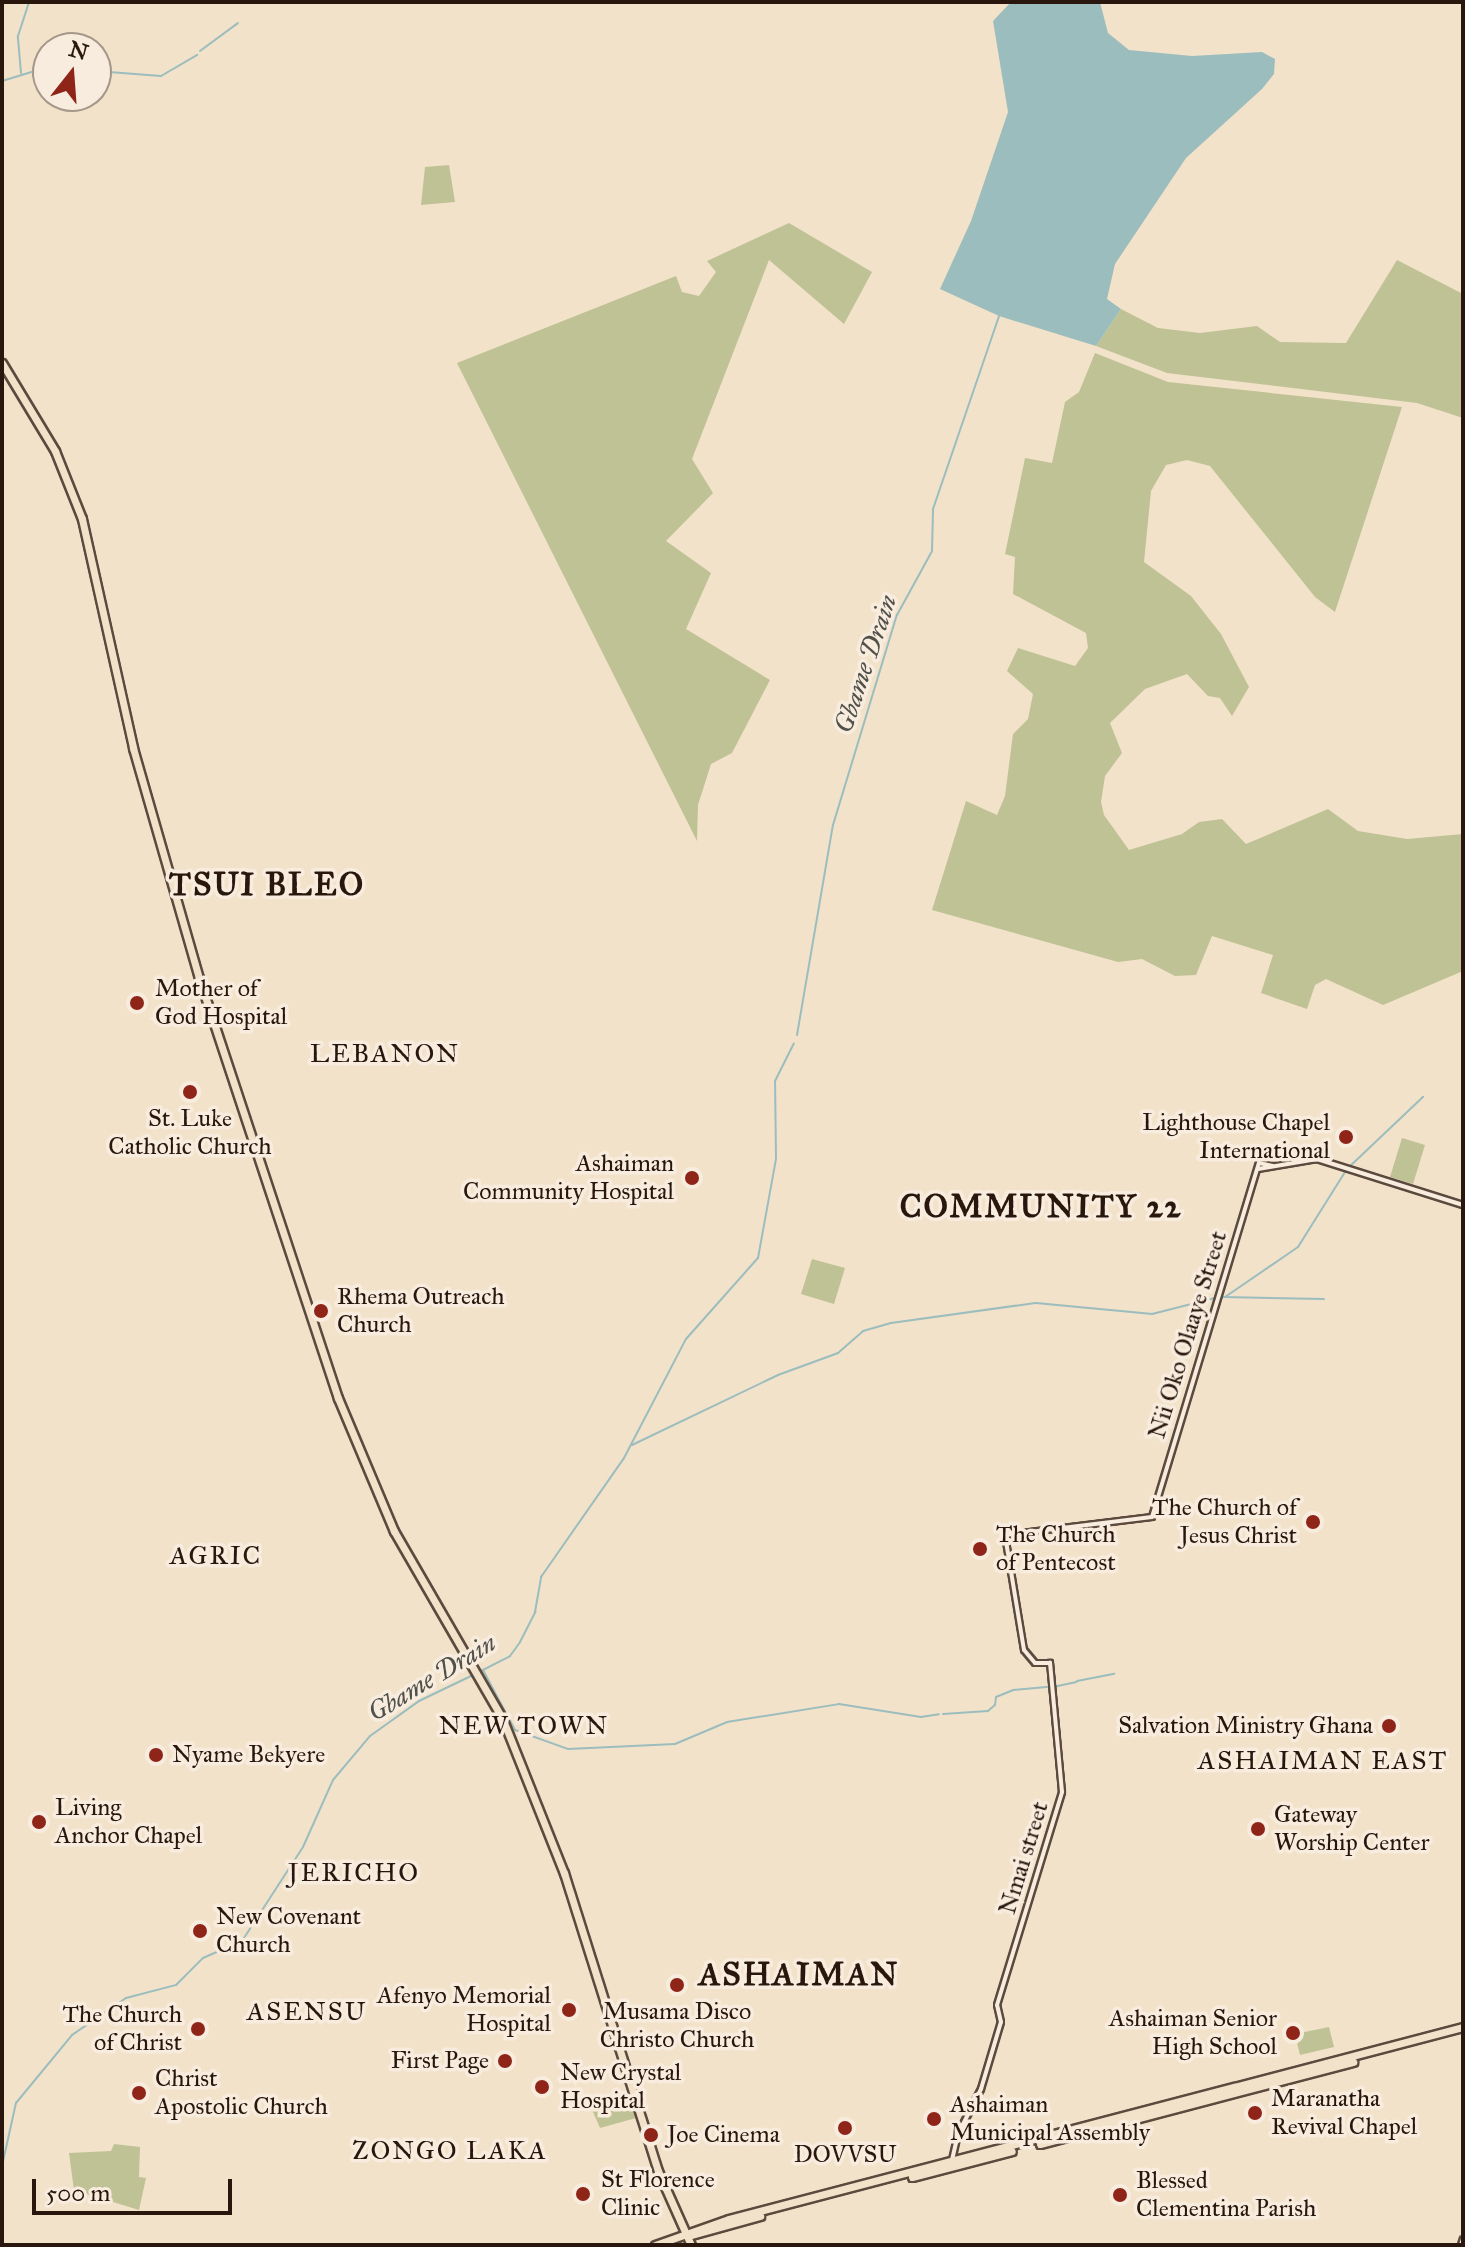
<!DOCTYPE html>
<style>
body{margin:0}
#map{position:relative;width:1465px;height:2247px;overflow:hidden;background:#f2e2ca;font-family:"IM FELL Great Primer",serif}
div>[style]{position:absolute}
.green>*{inset:0;background:#bfc294}
.water>*{inset:0;background:#9cbdbd}
.stream>*{height:2px;margin:-1px;padding:0 1px;transform-origin:1px;border-radius:1px;background:#9cbdbd}
.roads{filter:drop-shadow(2px 0 #5b4a3d) drop-shadow(-2px 0 #5b4a3d) drop-shadow(0 2px #5b4a3d) drop-shadow(0 -2px #5b4a3d)}
.minor>*{height:4px;margin:-2px;padding:0 2px;transform-origin:2px;border-radius:2px;background:#f7ecdd}
.major>*{height:7px;margin:-3.5px;padding:0 3.5px;transform-origin:3.5px;border-radius:3.5px;background:#f2e2ca}
.dots>*{width:22px;height:22px;translate:-50% -50%;box-sizing:border-box;border:4px solid #f7ecdd;border-radius:50%}
span{translate:-50% -50%;white-space:nowrap;text-align:center;line-height:1.15;-webkit-text-stroke:7px #f7ecdd;paint-order:stroke}
.poi-label{font-size:24px;color:#29170e}
.left{translate:0 -50%;text-align:left}
.right{translate:-100% -50%;text-align:right}
.street-label{font-size:24px;color:#29170e}
.water-label{font-size:26px;color:#51514b;font-style:italic}
.neighbourhood-label{font-size:26px;color:#29170e;letter-spacing:2px}
.district-label{font-size:32px;color:#29170e;font-weight:700;letter-spacing:2px}
.frame{position:absolute;inset:0;border:4px solid #29170e;pointer-events:none}
.north{position:absolute;left:32px;top:32px;width:80px;height:80px;box-sizing:border-box;background:#f7ecdd;border:2px solid #a5978a;border-radius:50%;rotate:17deg;font-size:22px;font-weight:700;line-height:32px;text-align:center;color:#29170e}
.north::after{content:'';display:block;margin:auto;width:28px;height:36px;background:#8f2418;clip-path:polygon(50% 0,100% 100%,50% 72%,0 100%)}
.scale{position:absolute;left:32px;top:2179px;width:200px;height:36px;box-sizing:border-box;border:4px solid #29170e;border-top:0;padding-left:10px;font-size:24px;line-height:28px;white-space:nowrap;color:#29170e;-webkit-text-stroke:6px #f7ecdd;paint-order:stroke}
</style>
<div id="map">
<div class="green">
<i style="clip-path:polygon(449px 165px,455px 202px,421px 205px,425px 167px)"></i>
<i style="clip-path:polygon(789px 223px,872px 272px,844px 324px,769px 260px,692px 459px,713px 493px,666px 541px,711px 573px,686px 629px,770px 680px,732px 753px,711px 764px,698px 805px,697px 841px,457px 363px,676px 276px,682px 292px,699px 296px,716px 272px,707px 261px)"></i>
<i style="clip-path:polygon(1397px 260px,1463px 294px,1463px 418px,1417px 403px,1167px 373px,1096px 346px,1121px 309px,1158px 328px,1200px 333px,1257px 326px,1280px 342px,1346px 343px)"></i>
<i style="clip-path:polygon(1095px 353px,1168px 382px,1402px 407px,1335px 612px,1315px 597px,1210px 466px,1187px 460px,1166px 465px,1151px 491px,1144px 562px,1191px 596px,1221px 634px,1249px 687px,1232px 716px,1220px 698px,1208px 696px,1187px 674px,1145px 689px,1110px 723px,1122px 753px,1105px 776px,1101px 802px,1104px 815px,1129px 850px,1182px 834px,1199px 822px,1222px 819px,1246px 844px,1328px 809px,1358px 831px,1407px 839px,1463px 834px,1463px 971px,1383px 1005px,1326px 979px,1315px 985px,1307px 1009px,1261px 993px,1273px 955px,1212px 936px,1196px 975px,1175px 976px,1142px 959px,1118px 962px,932px 910px,966px 801px,997px 815px,1005px 796px,1013px 734px,1028px 719px,1033px 694px,1007px 671px,1018px 648px,1075px 666px,1088px 648px,1086px 633px,1013px 594px,1015px 557px,1005px 554px,1025px 458px,1052px 463px,1065px 402px,1079px 392px)"></i>
<i style="clip-path:polygon(1402px 1138px,1425px 1145px,1413px 1184px,1390px 1177px)"></i>
<i style="clip-path:polygon(812px 1259px,845px 1268px,834px 1304px,801px 1294px)"></i>
<i style="clip-path:polygon(1329px 2027px,1334px 2047px,1300px 2055px,1295px 2034px)"></i>
<i style="clip-path:polygon(630px 2096px,636px 2118px,600px 2128px,593px 2112px)"></i>
<i style="clip-path:polygon(114px 2144px,140px 2147px,139px 2177px,146px 2178px,139px 2210px,74px 2190px,69px 2153px,111px 2151px)"></i>
</div>
<div class="water">
<i style="clip-path:polygon(1011px 2px,1100px 2px,1108px 33px,1129px 50px,1192px 56px,1262px 52px,1275px 59px,1274px 74px,1262px 89px,1186px 158px,1115px 264px,1107px 299px,1121px 309px,1096px 346px,999px 316px,940px 289px,971px 221px,1008px 112px,993px 21px)"></i>
</div>
<div class="stream">
<i style="left:200px;top:51px;width:47px;rotate:-36.4deg"></i>
<i style="left:96px;top:71px;width:65px;rotate:4.4deg"></i>
<i style="left:161px;top:76px;width:42px;rotate:-30.3deg"></i>
<i style="left:21px;top:73px;width:37px;rotate:-95deg"></i>
<i style="left:18px;top:36px;width:36px;rotate:-72deg"></i>
<i style="left:2px;top:81px;width:48px;rotate:-16.9deg"></i>
<i style="left:797px;top:1035px;width:213px;rotate:-80.3deg"></i>
<i style="left:833px;top:825px;width:220px;rotate:-73.1deg"></i>
<i style="left:897px;top:615px;width:73px;rotate:-61.3deg"></i>
<i style="left:932px;top:551px;width:42px;rotate:-88.6deg"></i>
<i style="left:933px;top:509px;width:204px;rotate:-71.1deg"></i>
<i style="left:1222px;top:1297px;width:102px;rotate:1.1deg"></i>
<i style="left:1225px;top:1297px;width:88px;rotate:-34.4deg"></i>
<i style="left:1298px;top:1247px;width:92px;rotate:-57.9deg"></i>
<i style="left:1347px;top:1169px;width:105px;rotate:-43.5deg"></i>
<i style="left:632px;top:1445px;width:162px;rotate:-25.6deg"></i>
<i style="left:778px;top:1375px;width:64px;rotate:-20.1deg"></i>
<i style="left:838px;top:1353px;width:33px;rotate:-41deg"></i>
<i style="left:863px;top:1331px;width:29px;rotate:-16deg"></i>
<i style="left:891px;top:1323px;width:146px;rotate:-7.9deg"></i>
<i style="left:1036px;top:1303px;width:117px;rotate:5.4deg"></i>
<i style="left:1152px;top:1314px;width:65px;rotate:-14.3deg"></i>
<i style="left:483px;top:1670px;width:68px;rotate:61.9deg"></i>
<i style="left:515px;top:1730px;width:56px;rotate:19.7deg"></i>
<i style="left:568px;top:1749px;width:107px;rotate:-2.7deg"></i>
<i style="left:675px;top:1744px;width:56px;rotate:-22.9deg"></i>
<i style="left:727px;top:1722px;width:113px;rotate:-9.1deg"></i>
<i style="left:839px;top:1704px;width:83px;rotate:9deg"></i>
<i style="left:921px;top:1717px;width:18px;rotate:-9deg"></i>
<i style="left:479px;top:1672px;width:35px;rotate:-27deg"></i>
<i style="left:510px;top:1656px;width:17px;rotate:-54deg"></i>
<i style="left:520px;top:1642px;width:34px;rotate:-63deg"></i>
<i style="left:535px;top:1612px;width:36px;rotate:-80deg"></i>
<i style="left:541px;top:1577px;width:145px;rotate:-55.1deg"></i>
<i style="left:624px;top:1458px;width:134px;rotate:-62.5deg"></i>
<i style="left:686px;top:1339px;width:108px;rotate:-48.4deg"></i>
<i style="left:758px;top:1258px;width:101px;rotate:-79.7deg"></i>
<i style="left:776px;top:1159px;width:78px;rotate:-90.7deg"></i>
<i style="left:775px;top:1081px;width:42px;rotate:-63.4deg"></i>
<i style="left:1077px;top:1681px;width:38px;rotate:-11deg"></i>
<i style="left:1053px;top:1687px;width:24px;rotate:-12deg"></i>
<i style="left:943px;top:1714px;width:45px;rotate:-3.8deg"></i>
<i style="left:988px;top:1711px;width:9px;rotate:-41deg"></i>
<i style="left:995px;top:1705px;width:8px;rotate:-83deg"></i>
<i style="left:996px;top:1697px;width:18px;rotate:-22deg"></i>
<i style="left:1013px;top:1690px;width:36px;rotate:-5deg"></i>
<i style="left:2px;top:2166px;width:65px;rotate:-77.5deg"></i>
<i style="left:16px;top:2103px;width:88px;rotate:-50.5deg"></i>
<i style="left:72px;top:2035px;width:65px;rotate:-34.4deg"></i>
<i style="left:126px;top:1998px;width:52px;rotate:-14.6deg"></i>
<i style="left:176px;top:1985px;width:38px;rotate:-45deg"></i>
<i style="left:203px;top:1958px;width:43px;rotate:-23.6deg"></i>
<i style="left:242px;top:1941px;width:112px;rotate:-57deg"></i>
<i style="left:303px;top:1847px;width:73px;rotate:-65.9deg"></i>
<i style="left:333px;top:1780px;width:57px;rotate:-49.9deg"></i>
<i style="left:370px;top:1736px;width:60px;rotate:-35.5deg"></i>
<i style="left:419px;top:1701px;width:60px;rotate:-25.7deg"></i>
</div>
<div class="roads">
<div class="minor">
<i style="left:1258px;top:1169px;width:60px;rotate:-9.6deg"></i>
<i style="left:1317px;top:1159px;width:153px;rotate:17.5deg"></i>
<i style="left:952px;top:2160px;width:27px;rotate:-77deg"></i>
<i style="left:958px;top:2134px;width:51px;rotate:-62.9deg"></i>
<i style="left:981px;top:2089px;width:70px;rotate:-73.4deg"></i>
<i style="left:1001px;top:2022px;width:17px;rotate:-103deg"></i>
<i style="left:997px;top:2005px;width:223px;rotate:-73deg"></i>
<i style="left:1062px;top:1792px;width:130px;rotate:-95.3deg"></i>
<i style="left:1050px;top:1663px;width:15px;rotate:180deg"></i>
<i style="left:1035px;top:1663px;width:17px;rotate:-130deg"></i>
<i style="left:1024px;top:1650px;width:117px;rotate:-99.4deg"></i>
<i style="left:1005px;top:1535px;width:148px;rotate:-7deg"></i>
<i style="left:1152px;top:1517px;width:370px;rotate:-73.2deg"></i>
<i style="left:1259px;top:1163px;width:14px;rotate:12deg"></i>
<i style="left:1461px;top:2245px;width:6px;rotate:-72deg"></i>
</div>
<div class="major">
<i style="left:2px;top:363px;width:103px;rotate:58.9deg"></i>
<i style="left:55px;top:451px;width:73px;rotate:68.3deg"></i>
<i style="left:82px;top:519px;width:235px;rotate:77.4deg"></i>
<i style="left:133px;top:748px;width:239px;rotate:74deg"></i>
<i style="left:199px;top:978px;width:442px;rotate:71.7deg"></i>
<i style="left:338px;top:1398px;width:144px;rotate:67.2deg"></i>
<i style="left:394px;top:1531px;width:218px;rotate:60deg"></i>
<i style="left:503px;top:1720px;width:165px;rotate:68.3deg"></i>
<i style="left:564px;top:1873px;width:312px;rotate:72.5deg"></i>
<i style="left:658px;top:2171px;width:81px;rotate:66deg"></i>
<i style="left:1040px;top:2144px;width:324px;rotate:-14.7deg"></i>
<i style="left:912px;top:2177px;width:103px;rotate:-14.6deg"></i>
<i style="left:688px;top:2236px;width:75px;rotate:-15.5deg"></i>
<i style="left:655px;top:2245px;width:78px;rotate:-19.4deg"></i>
<i style="left:729px;top:2219px;width:759px;rotate:-14.66deg"></i>
</div>
</div>
<div class="dots">
<i style="left:137px;top:1003px;background:#8f2418"></i>
<i style="left:190px;top:1092px;background:#8f2418"></i>
<i style="left:1346px;top:1137px;background:#8f2418"></i>
<i style="left:692px;top:1178px;background:#8f2418"></i>
<i style="left:321px;top:1311px;background:#8f2418"></i>
<i style="left:1313px;top:1522px;background:#8f2418"></i>
<i style="left:980px;top:1549px;background:#8f2418"></i>
<i style="left:1389px;top:1726px;background:#8f2418"></i>
<i style="left:156px;top:1755px;background:#8f2418"></i>
<i style="left:39px;top:1822px;background:#8f2418"></i>
<i style="left:1258px;top:1829px;background:#8f2418"></i>
<i style="left:200px;top:1931px;background:#8f2418"></i>
<i style="left:677px;top:1985px;background:#8f2418"></i>
<i style="left:569px;top:2010px;background:#8f2418"></i>
<i style="left:198px;top:2029px;background:#8f2418"></i>
<i style="left:1293px;top:2033px;background:#8f2418"></i>
<i style="left:505px;top:2061px;background:#8f2418"></i>
<i style="left:542px;top:2087px;background:#8f2418"></i>
<i style="left:139px;top:2093px;background:#8f2418"></i>
<i style="left:1255px;top:2113px;background:#8f2418"></i>
<i style="left:934px;top:2119px;background:#8f2418"></i>
<i style="left:845px;top:2128px;background:#8f2418"></i>
<i style="left:651px;top:2135px;background:#8f2418"></i>
<i style="left:583px;top:2194px;background:#8f2418"></i>
<i style="left:1120px;top:2195px;background:#8f2418"></i>
</div>
<div class="poi-label">
<span class="left" style="left:155px;top:1003px">Mother of<br>God Hospital</span>
<span style="left:190px;top:1133px">St. Luke<br>Catholic Church</span>
<span class="right" style="left:1330px;top:1137px">Lighthouse Chapel<br>International</span>
<span class="right" style="left:674px;top:1178px">Ashaiman<br>Community Hospital</span>
<span class="left" style="left:337px;top:1311px">Rhema Outreach<br>Church</span>
<span class="right" style="left:1297px;top:1522px">The Church of<br>Jesus Christ</span>
<span class="left" style="left:996px;top:1549px">The Church<br>of Pentecost</span>
<span class="right" style="left:1373px;top:1726px">Salvation Ministry Ghana</span>
<span class="left" style="left:172px;top:1755px">Nyame Bekyere</span>
<span class="left" style="left:55px;top:1822px">Living<br>Anchor Chapel</span>
<span class="left" style="left:1274px;top:1829px">Gateway<br>Worship Center</span>
<span class="left" style="left:216px;top:1931px">New Covenant<br>Church</span>
<span class="right" style="left:551px;top:2010px">Afenyo Memorial<br>Hospital</span>
<span style="left:677px;top:2026px">Musama Disco<br>Christo Church</span>
<span class="right" style="left:182px;top:2029px">The Church<br>of Christ</span>
<span class="right" style="left:1277px;top:2033px">Ashaiman Senior<br>High School</span>
<span class="right" style="left:489px;top:2061px">First Page</span>
<span class="left" style="left:560px;top:2087px">New Crystal<br>Hospital</span>
<span class="left" style="left:155px;top:2093px">Christ<br>Apostolic Church</span>
<span class="left" style="left:1271px;top:2113px">Maranatha<br>Revival Chapel</span>
<span class="left" style="left:950px;top:2119px">Ashaiman<br>Municipal Assembly</span>
<span class="left" style="left:667px;top:2135px">Joe Cinema</span>
<span style="left:845px;top:2155px">DOVVSU</span>
<span class="left" style="left:601px;top:2194px">St Florence<br>Clinic</span>
<span class="left" style="left:1136px;top:2195px">Blessed<br>Clementina Parish</span>
</div>
<div class="street-label">
<span style="left:1188px;top:1335px;rotate:-73deg">Nii Oko Olaaye Street</span>
<span style="left:1024px;top:1858px;rotate:-73deg">Nmai street</span>
</div>
<div class="water-label">
<span style="left:866px;top:664px;rotate:-71deg">Gbame Drain</span>
<span style="left:432px;top:1678px;rotate:-31deg">Gbame Drain</span>
</div>
<div class="neighbourhood-label">
<span style="left:385px;top:1054px">LEBANON</span>
<span style="left:216px;top:1556px">AGRIC</span>
<span style="left:524px;top:1726px">NEW TOWN</span>
<span style="left:1323px;top:1761px">ASHAIMAN EAST</span>
<span style="left:354px;top:1873px">JERICHO</span>
<span style="left:307px;top:2012px">ASENSU</span>
<span style="left:450px;top:2151px">ZONGO LAKA</span>
</div>
<div class="district-label">
<span style="left:267px;top:885px">TSUI BLEO</span>
<span style="left:1041px;top:1207px">COMMUNITY 22</span>
<span style="left:799px;top:1975px">ASHAIMAN</span>
</div>
<div class="frame"></div>
<div class="north">N</div>
<div class="scale">500 m</div>
</div>
